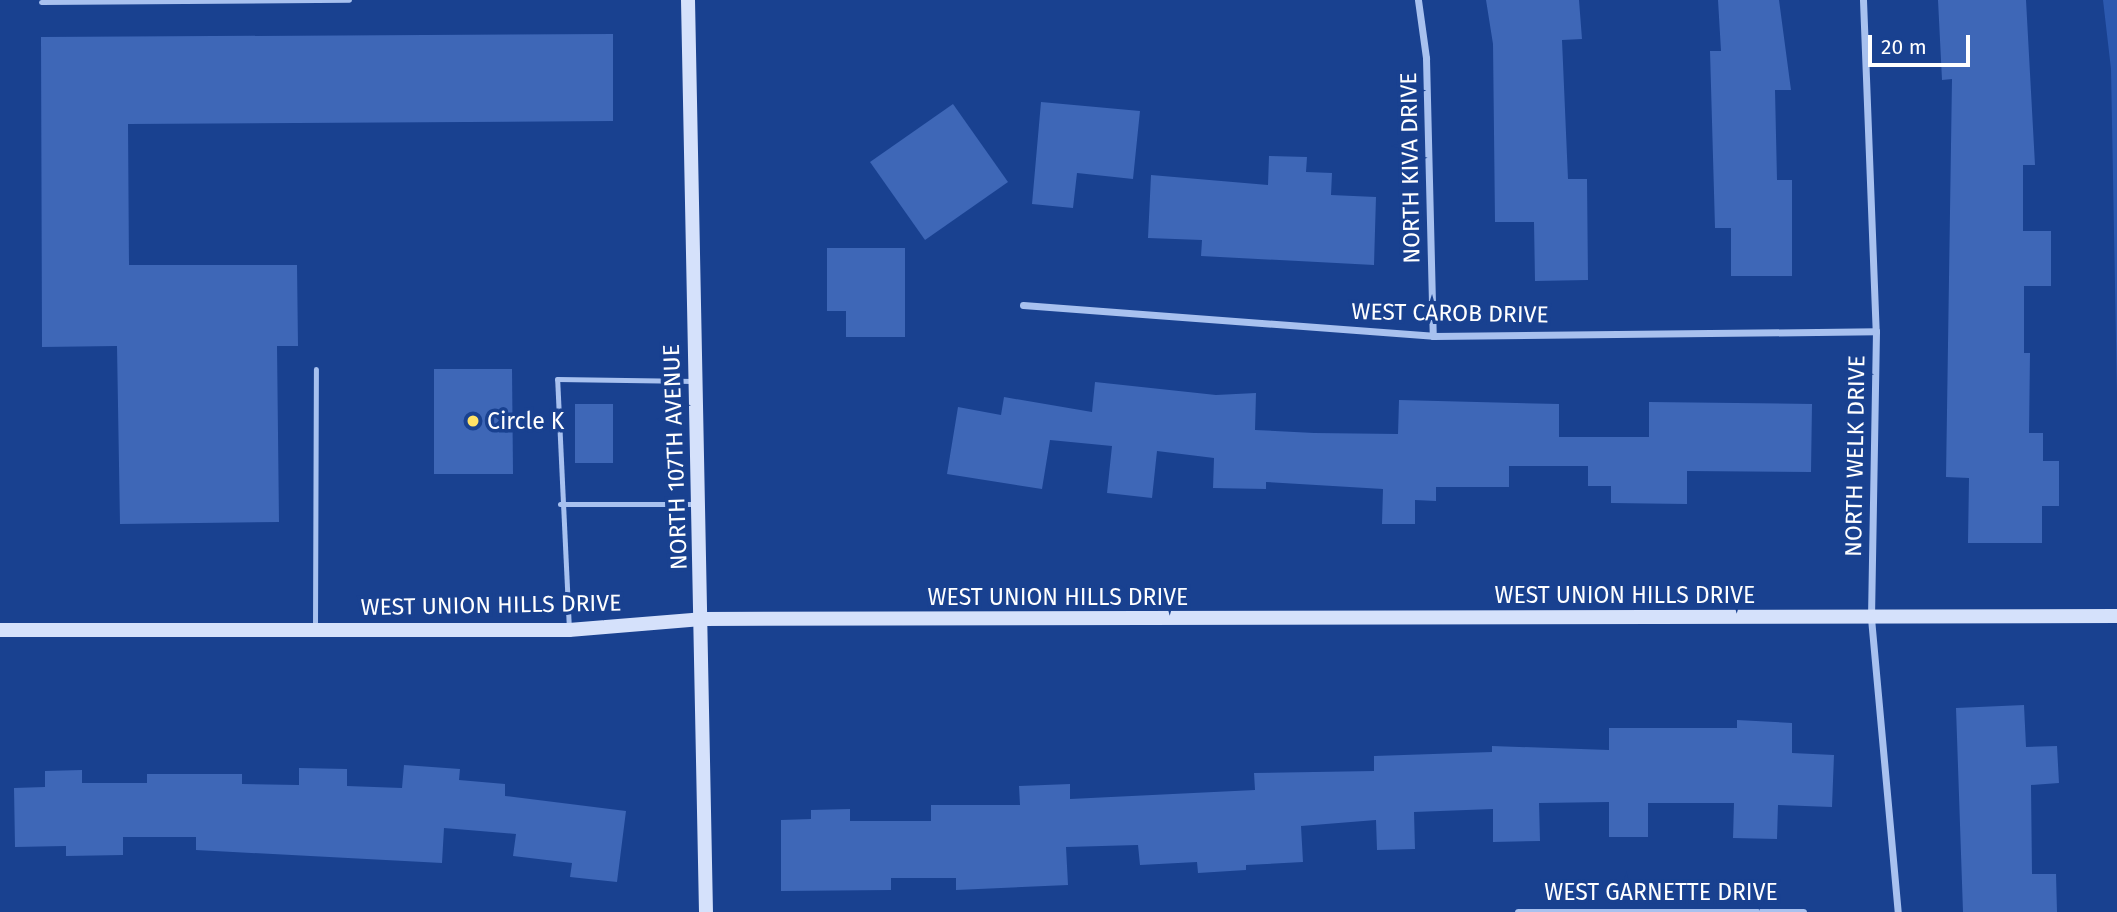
<!DOCTYPE html>
<style>
body{margin:0}
#map{position:relative;width:2117px;height:912px;overflow:hidden;background:#194190;font-family:"Fira Sans",sans-serif}
div>[style]{position:absolute}
.green>*{inset:0;background:#2c59af}
.building>*{inset:0;background:#3e67b7}
.lane>*{height:5px;margin:-2.5px;padding:0 2.5px;transform-origin:2.5px;border-radius:2.5px;background:#a8c1ef}
.street>*{height:7px;margin:-3.5px;padding:0 3.5px;transform-origin:3.5px;border-radius:3.5px;background:#a8c1ef}
.secondary>*{height:14px;margin:-7px;padding:0 7px;transform-origin:7px;border-radius:7px;background:#d5e1fb}
.dots>*{width:19px;height:19px;translate:-50% -50%;box-sizing:border-box;border:4px solid #194190;border-radius:50%}
span{translate:-50% -50%;white-space:nowrap;text-align:center;line-height:1.15;-webkit-text-stroke:7px #194190;paint-order:stroke}
.street-label{font-size:23px;color:#fff}
.poi-label{font-size:23px;color:#fff}
.left{translate:0 -50%;text-align:left}
.scale{position:absolute;left:1868px;top:35px;width:102px;height:32px;box-sizing:border-box;border:4px solid #fff;border-top:0;padding-left:9px;font-size:21px;line-height:24px;white-space:nowrap;color:#fff;-webkit-text-stroke:5px #194190;paint-order:stroke}
</style>
<div id="map">
<div class="green">
<i style="clip-path:polygon(2103px 0,2117px 0,2117px 395px,2111px 69px)"></i>
</div>
<div class="building">
<i style="clip-path:polygon(1486px 0,1579px 0,1582px 39px,1562px 40px,1568px 179px,1587px 179px,1588px 280px,1535px 281px,1534px 222px,1495px 222px,1493px 44px)"></i>
<i style="clip-path:polygon(1718px 0,1779px 0,1791px 90px,1775px 90px,1777px 180px,1792px 180px,1792px 276px,1731px 276px,1731px 228px,1715px 228px,1710px 51px,1721px 51px)"></i>
<i style="clip-path:polygon(1938px 0,2026px 0,2035px 165px,2023px 165px,2023px 231px,2051px 231px,2051px 286px,2024px 286px,2024px 353px,2030px 353px,2029px 433px,2043px 433px,2043px 461px,2059px 461px,2059px 506px,2042px 506px,2042px 543px,1968px 543px,1969px 478px,1946px 477px,1952px 79px,1942px 80px)"></i>
<i style="clip-path:polygon(613px 34px,613px 121px,128px 124px,129px 265px,297px 265px,298px 346px,277px 346px,279px 522px,120px 524px,117px 346px,42px 347px,41px 37px)"></i>
<i style="clip-path:polygon(1041px 102px,1140px 111px,1133px 179px,1077px 173px,1073px 208px,1032px 204px)"></i>
<i style="clip-path:polygon(953px 104px,1008px 182px,925px 240px,870px 162px)"></i>
<i style="clip-path:polygon(1269px 156px,1307px 157px,1306px 172px,1332px 173px,1331px 195px,1376px 197px,1374px 265px,1201px 256px,1202px 240px,1148px 238px,1151px 175px,1268px 185px)"></i>
<i style="clip-path:polygon(827px 248px,905px 248px,905px 337px,846px 337px,846px 311px,827px 311px)"></i>
<i style="clip-path:polygon(434px 369px,512px 369px,513px 474px,434px 474px)"></i>
<i style="clip-path:polygon(1095px 382px,1216px 395px,1256px 393px,1255px 430px,1314px 433px,1398px 434px,1399px 400px,1559px 404px,1559px 437px,1649px 437px,1649px 402px,1812px 404px,1811px 472px,1687px 471px,1687px 504px,1611px 503px,1611px 486px,1588px 486px,1588px 466px,1509px 466px,1509px 487px,1436px 487px,1436px 501px,1415px 500px,1415px 524px,1382px 524px,1383px 489px,1266px 482px,1266px 489px,1213px 488px,1214px 458px,1157px 451px,1152px 498px,1107px 493px,1112px 446px,1050px 440px,1042px 489px,947px 474px,958px 407px,1001px 415px,1004px 397px,1092px 412px)"></i>
<i style="clip-path:polygon(575px 404px,613px 404px,613px 463px,575px 463px)"></i>
<i style="clip-path:polygon(2024px 705px,2026px 747px,2057px 746px,2059px 783px,2031px 785px,2032px 874px,2056px 874px,2057px 912px,1963px 912px,1956px 708px)"></i>
<i style="clip-path:polygon(1737px 720px,1792px 723px,1792px 753px,1834px 755px,1832px 807px,1778px 805px,1777px 839px,1733px 838px,1734px 803px,1648px 803px,1648px 837px,1609px 837px,1609px 802px,1539px 803px,1540px 841px,1493px 842px,1493px 809px,1414px 812px,1415px 849px,1377px 850px,1376px 820px,1301px 826px,1303px 862px,1246px 865px,1246px 870px,1198px 873px,1197px 862px,1140px 865px,1138px 845px,1066px 847px,1068px 885px,956px 890px,956px 878px,891px 878px,891px 890px,781px 891px,781px 820px,811px 819px,811px 810px,850px 809px,850px 821px,931px 821px,931px 805px,1020px 805px,1019px 786px,1070px 784px,1070px 799px,1255px 790px,1254px 773px,1374px 771px,1374px 756px,1492px 752px,1492px 746px,1609px 750px,1609px 728px,1737px 728px)"></i>
<i style="clip-path:polygon(404px 765px,460px 769px,459px 780px,505px 784px,505px 796px,626px 811px,617px 882px,570px 877px,572px 863px,513px 856px,516px 834px,444px 828px,442px 863px,196px 850px,196px 837px,123px 837px,123px 855px,66px 856px,66px 846px,15px 847px,14px 788px,45px 787px,45px 771px,82px 770px,82px 783px,147px 783px,147px 774px,242px 774px,242px 784px,299px 785px,299px 768px,347px 769px,347px 786px,402px 788px)"></i>
</div>
<div class="lane">
<i style="left:41px;top:2px;width:308px;rotate:-0.4deg"></i>
<i style="left:560px;top:504px;width:137px"></i>
<i style="left:315px;top:630px;width:261px;rotate:-89.8deg"></i>
<i style="left:569px;top:630px;width:251px;rotate:-92.7deg"></i>
<i style="left:557px;top:379px;width:137px;rotate:0.8deg"></i>
</div>
<div class="street">
<i style="left:1418px;top:0;width:59px;rotate:82.1deg"></i>
<i style="left:1426px;top:58px;width:278px;rotate:88.6deg"></i>
<i style="left:1863px;top:0;width:331px;rotate:87.8deg"></i>
<i style="left:1876px;top:331px;width:287px;rotate:91deg"></i>
<i style="left:1871px;top:618px;width:295px;rotate:84.8deg"></i>
<i style="left:1023px;top:305px;width:411px;rotate:4.3deg"></i>
<i style="left:1433px;top:336px;width:443px;rotate:-0.6deg"></i>
<i style="left:1518px;top:912px;width:285px"></i>
</div>
<div class="secondary">
<i style="left:688px;top:0;width:912px;rotate:88.87deg"></i>
<i style="left:0;top:630px;width:569px"></i>
<i style="left:569px;top:630px;width:133px;rotate:-4.7deg"></i>
<i style="left:702px;top:619px;width:1415px;rotate:-0.12deg"></i>
</div>
<div class="dots">
<i style="left:473px;top:421px;background:#ffe266"></i>
</div>
<div class="street-label">
<span style="left:1410px;top:168px;rotate:-91deg">NORTH KIVA DRIVE</span>
<span style="left:1450px;top:313px;rotate:1deg">WEST CAROB DRIVE</span>
<span style="left:1855px;top:456px;rotate:-89deg">NORTH WELK DRIVE</span>
<span style="left:675px;top:457px;rotate:-92deg">NORTH 107TH AVENUE</span>
<span style="left:1625px;top:595px">WEST UNION HILLS DRIVE</span>
<span style="left:1058px;top:597px">WEST UNION HILLS DRIVE</span>
<span style="left:491px;top:605px;rotate:-1deg">WEST UNION HILLS DRIVE</span>
<span style="left:1661px;top:892px">WEST GARNETTE DRIVE</span>
</div>
<div class="poi-label">
<span class="left" style="left:487px;top:421px">Circle K</span>
</div>
<div class="scale">20 m</div>
</div>
